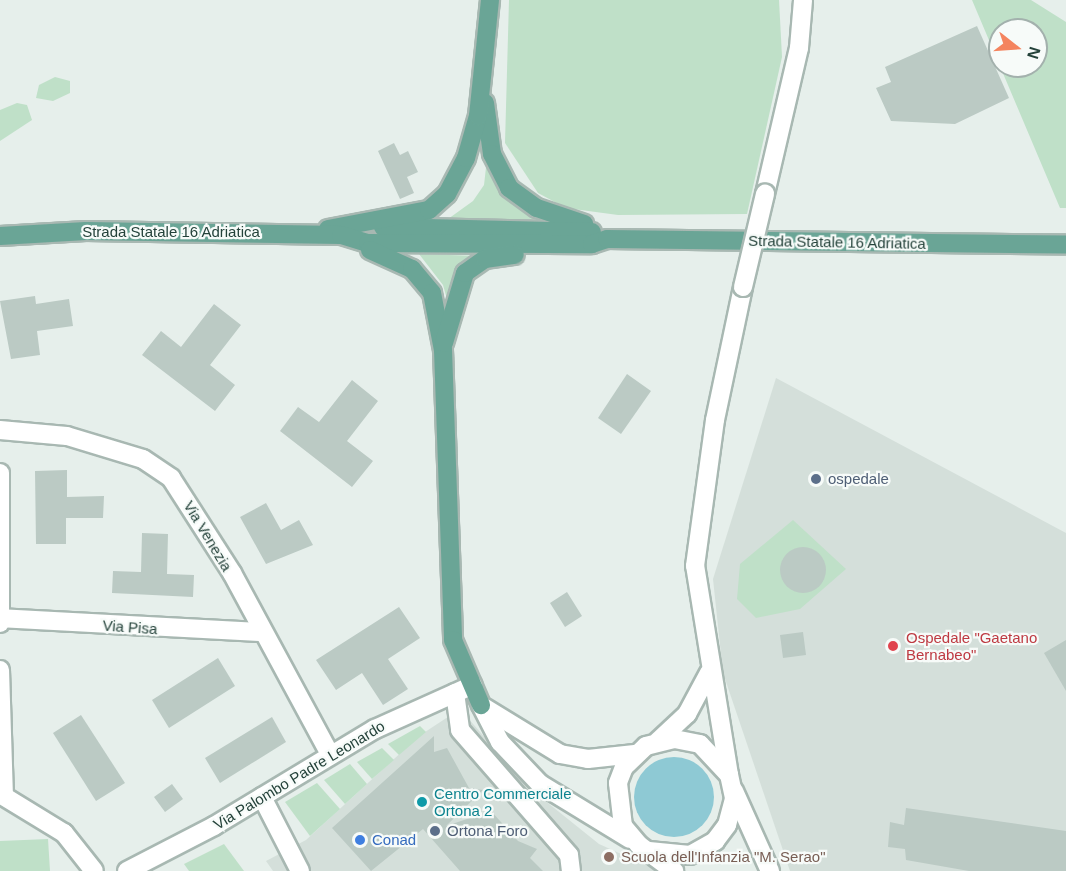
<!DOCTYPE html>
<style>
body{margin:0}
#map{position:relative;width:1066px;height:871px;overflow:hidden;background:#e6efeb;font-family:Arial,sans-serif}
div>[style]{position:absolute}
.built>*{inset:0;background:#d4dfda}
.green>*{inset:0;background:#bfe0c8}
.water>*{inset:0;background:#8ec9d4}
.round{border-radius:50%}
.building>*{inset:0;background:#bbcac4}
.roads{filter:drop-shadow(2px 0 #a8b8b2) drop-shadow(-2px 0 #a8b8b2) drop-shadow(0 2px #a8b8b2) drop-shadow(0 -2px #a8b8b2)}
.minor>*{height:18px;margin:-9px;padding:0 9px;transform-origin:9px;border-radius:9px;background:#fff}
.major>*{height:18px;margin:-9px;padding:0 9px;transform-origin:9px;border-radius:9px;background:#6aa596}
.bridges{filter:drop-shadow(2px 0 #a8b8b2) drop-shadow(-2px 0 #a8b8b2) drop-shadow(0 2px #a8b8b2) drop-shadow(0 -2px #a8b8b2)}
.minor-bridge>*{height:18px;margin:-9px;padding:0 9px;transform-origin:9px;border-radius:9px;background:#fff}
.dots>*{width:16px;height:16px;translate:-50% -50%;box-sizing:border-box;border:3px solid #f7fbf9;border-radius:50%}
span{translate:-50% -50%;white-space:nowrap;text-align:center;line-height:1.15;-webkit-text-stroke:4.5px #f7fbf9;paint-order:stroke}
.street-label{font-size:15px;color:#24423a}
.service-label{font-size:15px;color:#4e5e75}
.left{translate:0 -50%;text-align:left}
.health-label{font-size:15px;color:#be3a42}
.culture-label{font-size:15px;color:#0d838f}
.shop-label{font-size:15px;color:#366cbe}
.education-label{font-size:15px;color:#785e54}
.north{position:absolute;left:988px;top:18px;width:60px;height:60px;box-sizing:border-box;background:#f7fbf9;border:2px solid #a3b1ad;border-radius:50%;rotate:107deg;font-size:16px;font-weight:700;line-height:24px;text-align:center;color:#24423a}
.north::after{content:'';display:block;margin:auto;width:21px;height:27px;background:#f4845f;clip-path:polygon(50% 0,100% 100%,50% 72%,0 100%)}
</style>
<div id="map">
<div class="built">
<i style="clip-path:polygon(776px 378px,1066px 533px,1066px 871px,790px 871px,723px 673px,713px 579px)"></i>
<i style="clip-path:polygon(460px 709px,528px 787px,599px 844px,659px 871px,273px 871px,266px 861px,306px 840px,419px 736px)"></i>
</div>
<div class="green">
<i style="clip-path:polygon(509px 0,779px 0,782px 57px,747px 214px,618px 215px,566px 208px,538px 193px,505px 143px)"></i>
<i style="clip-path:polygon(evenodd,972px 0,1031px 0,1066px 22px,1066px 208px,1060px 208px,972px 0,1000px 30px,1036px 30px,1036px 66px,1000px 66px,1000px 30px)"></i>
<i style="clip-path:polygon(55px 77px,70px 81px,70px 93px,53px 101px,36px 98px,39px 85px)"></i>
<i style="clip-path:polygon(17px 103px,27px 105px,32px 120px,0 141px,0 110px)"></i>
<i style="clip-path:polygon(488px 150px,539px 215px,536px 219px,448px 219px,473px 201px,484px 185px)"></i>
<i style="clip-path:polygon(419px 254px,479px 256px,449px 306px,443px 285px)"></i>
<i style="clip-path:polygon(793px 520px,846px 569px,800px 609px,756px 618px,737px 599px,740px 564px)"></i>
<i style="clip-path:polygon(420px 726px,426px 732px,399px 755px,388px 744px)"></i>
<i style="clip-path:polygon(382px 748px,394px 760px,372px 779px,357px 762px)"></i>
<i style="clip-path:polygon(350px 764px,367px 784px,345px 804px,324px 780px)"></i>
<i style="clip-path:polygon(317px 783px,340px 809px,310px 836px,285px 802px)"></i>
<i style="clip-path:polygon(48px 839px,50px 871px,0 871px,0 841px)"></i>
<i style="clip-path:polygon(224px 844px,244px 871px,189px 871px,184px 864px)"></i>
</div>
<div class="water">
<i class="round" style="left:634px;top:757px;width:80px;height:80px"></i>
</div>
<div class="building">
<i style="clip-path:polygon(977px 26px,1009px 98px,955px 124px,891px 121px,876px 88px,891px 82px,885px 67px)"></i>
<i style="clip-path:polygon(394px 143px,400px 155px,408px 151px,418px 172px,407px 177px,414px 193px,400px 199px,378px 151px)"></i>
<i style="clip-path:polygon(35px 296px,36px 304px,69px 299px,73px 326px,37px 331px,40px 355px,11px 359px,0 301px)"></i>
<i style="clip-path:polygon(214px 304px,241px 325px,210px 365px,235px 385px,215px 411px,142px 355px,161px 331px,181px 347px)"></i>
<i style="clip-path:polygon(627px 374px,651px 391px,621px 434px,598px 418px)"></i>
<i style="clip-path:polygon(352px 380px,378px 401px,347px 441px,373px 461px,352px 487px,280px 431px,298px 407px,319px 422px)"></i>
<i style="clip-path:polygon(67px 470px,67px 497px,104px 496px,103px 518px,66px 518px,66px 544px,36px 544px,35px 471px)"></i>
<i style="clip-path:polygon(266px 503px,281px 530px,299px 520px,313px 545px,266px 564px,240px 517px)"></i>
<i style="clip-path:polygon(142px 533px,168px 534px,167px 574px,194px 575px,193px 597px,112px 593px,113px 571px,141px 572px)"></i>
<i class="round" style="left:780px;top:547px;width:46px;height:46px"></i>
<i style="clip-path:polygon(567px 592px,582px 616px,565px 627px,550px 603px)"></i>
<i style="clip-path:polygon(399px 607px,420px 638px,388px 659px,408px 689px,383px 705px,362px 673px,336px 690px,316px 660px)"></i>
<i style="clip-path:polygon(803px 632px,806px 655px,783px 658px,780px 635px)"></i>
<i style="clip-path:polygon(1066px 640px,1066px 691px,1044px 653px)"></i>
<i style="clip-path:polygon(218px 658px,235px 686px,169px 728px,152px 700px)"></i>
<i style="clip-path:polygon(81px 715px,125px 783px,96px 801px,53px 733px)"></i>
<i style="clip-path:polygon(272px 717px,286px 742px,220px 783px,205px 758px)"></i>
<i style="clip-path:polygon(434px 736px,434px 752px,447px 748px,469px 788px,483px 790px,446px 826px,491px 811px,518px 841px,537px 849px,530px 858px,543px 871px,460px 871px,423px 829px,371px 871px,332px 828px)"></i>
<i style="clip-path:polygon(172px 784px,183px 799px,165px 812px,154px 797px)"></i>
<i style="clip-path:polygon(906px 808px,1066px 831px,1066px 871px,969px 871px,906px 860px,905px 849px,888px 847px,890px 822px,904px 825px)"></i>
</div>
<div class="roads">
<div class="minor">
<i style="left:765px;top:194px;width:150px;rotate:-76.9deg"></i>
<i style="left:799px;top:48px;width:48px;rotate:-85.2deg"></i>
<i style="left:0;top:430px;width:67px;rotate:5.1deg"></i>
<i style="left:67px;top:436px;width:79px;rotate:16.8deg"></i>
<i style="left:143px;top:459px;width:34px;rotate:34deg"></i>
<i style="left:171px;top:478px;width:113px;rotate:57.3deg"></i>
<i style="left:232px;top:573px;width:206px;rotate:61.6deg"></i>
<i style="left:0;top:473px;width:150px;rotate:90deg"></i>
<i style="left:0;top:618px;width:260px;rotate:3.1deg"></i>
<i style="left:0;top:670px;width:125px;rotate:88.2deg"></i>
<i style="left:455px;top:693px;width:37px;rotate:82deg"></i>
<i style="left:460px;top:730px;width:166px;rotate:48.9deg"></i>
<i style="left:569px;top:855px;width:16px;rotate:83deg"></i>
<i style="left:481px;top:705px;width:42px;rotate:62.8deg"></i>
<i style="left:500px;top:742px;width:58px;rotate:46.4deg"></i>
<i style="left:540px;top:784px;width:105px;rotate:31.4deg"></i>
<i style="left:485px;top:708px;width:88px;rotate:31.5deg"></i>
<i style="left:560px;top:754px;width:28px;rotate:10deg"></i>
<i style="left:588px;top:759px;width:47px;rotate:-6.1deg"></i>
<i style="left:658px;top:741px;width:40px;rotate:-43deg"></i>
<i style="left:687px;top:714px;width:47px;rotate:-61.8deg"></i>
<i style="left:729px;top:775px;width:212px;rotate:-99.2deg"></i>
<i style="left:695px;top:566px;width:147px;rotate:-82.2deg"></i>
<i style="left:715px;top:420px;width:136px;rotate:-78.1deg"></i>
<i style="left:734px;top:791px;width:88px;rotate:65.8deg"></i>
<i style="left:0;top:794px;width:75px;rotate:31.4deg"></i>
<i style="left:64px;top:833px;width:48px;rotate:51.7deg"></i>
<i style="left:262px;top:797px;width:83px;rotate:62.8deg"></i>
<i style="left:649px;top:851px;width:41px;rotate:5.6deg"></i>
<i style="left:690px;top:855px;width:29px;rotate:-29deg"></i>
<i style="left:715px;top:841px;width:20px;rotate:-53deg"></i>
<i style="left:727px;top:825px;width:28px;rotate:-75deg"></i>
<i style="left:734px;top:798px;width:24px;rotate:-102deg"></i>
<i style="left:729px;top:775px;width:42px;rotate:-133.1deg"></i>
<i style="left:700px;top:744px;width:26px;rotate:-169deg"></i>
<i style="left:674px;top:739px;width:29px;rotate:166deg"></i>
<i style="left:646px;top:746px;width:30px;rotate:136deg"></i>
<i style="left:624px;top:767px;width:17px;rotate:111deg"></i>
<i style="left:618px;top:783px;width:43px;rotate:83.4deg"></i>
<i style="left:623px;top:826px;width:25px;rotate:50deg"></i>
<i style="left:639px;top:845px;width:44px;rotate:36.6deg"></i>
<i style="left:127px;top:871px;width:98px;rotate:-27.3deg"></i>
<i style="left:214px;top:826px;width:188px;rotate:-31.1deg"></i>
<i style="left:375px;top:729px;width:107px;rotate:-24.2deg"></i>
</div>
<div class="major">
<i style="left:485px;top:103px;width:51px;rotate:82.2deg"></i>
<i style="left:492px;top:154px;width:38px;rotate:63deg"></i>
<i style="left:509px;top:188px;width:34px;rotate:36deg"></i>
<i style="left:537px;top:208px;width:50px;rotate:18.8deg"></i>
<i style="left:383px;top:227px;width:209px;rotate:1.4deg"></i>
<i style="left:328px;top:229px;width:103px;rotate:-10.7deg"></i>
<i style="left:429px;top:210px;width:24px;rotate:-42deg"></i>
<i style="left:447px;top:194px;width:41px;rotate:-62.2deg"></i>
<i style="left:466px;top:158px;width:44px;rotate:-74.1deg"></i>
<i style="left:478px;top:116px;width:117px;rotate:-84.1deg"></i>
<i style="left:0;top:236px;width:86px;rotate:-3.3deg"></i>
<i style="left:86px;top:231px;width:255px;rotate:0.9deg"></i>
<i style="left:341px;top:235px;width:28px;rotate:17deg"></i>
<i style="left:368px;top:243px;width:224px;rotate:0.3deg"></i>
<i style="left:592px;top:244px;width:16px;rotate:-18deg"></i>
<i style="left:607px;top:239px;width:459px;rotate:0.7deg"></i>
<i style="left:370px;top:250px;width:46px;rotate:24.3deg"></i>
<i style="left:412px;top:269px;width:31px;rotate:50deg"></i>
<i style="left:432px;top:293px;width:58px;rotate:79.1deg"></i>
<i style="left:443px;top:350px;width:290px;rotate:88deg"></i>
<i style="left:453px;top:640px;width:71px;rotate:66.7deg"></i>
<i style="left:444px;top:343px;width:73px;rotate:-73.3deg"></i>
<i style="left:465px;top:273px;width:24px;rotate:-35deg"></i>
<i style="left:485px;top:259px;width:30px;rotate:-8deg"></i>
</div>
</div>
<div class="bridges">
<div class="minor-bridge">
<i style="left:743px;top:287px;width:96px;rotate:-76.7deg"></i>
</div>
</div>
<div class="dots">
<i style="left:816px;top:479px;background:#5c6f8a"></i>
<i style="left:893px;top:646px;background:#e0444e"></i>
<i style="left:422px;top:802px;background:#0f9aa8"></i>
<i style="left:435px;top:831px;background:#5c6f8a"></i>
<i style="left:360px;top:840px;background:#3f7fe0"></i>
<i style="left:609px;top:857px;background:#8d6e63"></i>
</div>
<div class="street-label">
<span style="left:171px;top:232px">Strada Statale 16 Adriatica</span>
<span style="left:837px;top:242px;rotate:1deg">Strada Statale 16 Adriatica</span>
<span style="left:208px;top:536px;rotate:59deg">Via Venezia</span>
<span style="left:130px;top:627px;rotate:4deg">Via Pisa</span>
<span style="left:299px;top:775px;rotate:-31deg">Via Palombo Padre Leonardo</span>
</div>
<div class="service-label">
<span class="left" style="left:828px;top:479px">ospedale</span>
<span class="left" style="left:447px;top:831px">Ortona Foro</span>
</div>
<div class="health-label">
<span class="left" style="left:906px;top:646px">Ospedale "Gaetano<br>Bernabeo"</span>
</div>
<div class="culture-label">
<span class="left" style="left:434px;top:802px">Centro Commerciale<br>Ortona 2</span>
</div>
<div class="shop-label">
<span class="left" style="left:372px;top:840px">Conad</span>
</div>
<div class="education-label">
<span class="left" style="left:621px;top:857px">Scuola dell'Infanzia "M. Serao"</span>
</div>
<div class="north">N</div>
</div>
